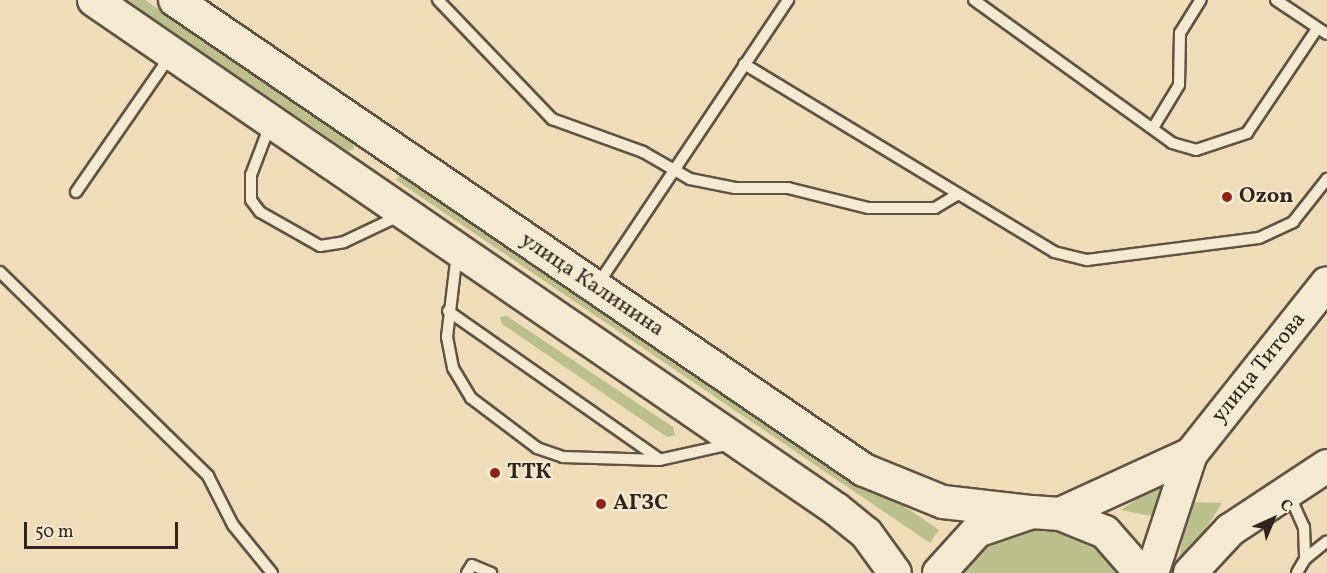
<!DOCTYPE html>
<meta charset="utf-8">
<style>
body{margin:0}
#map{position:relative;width:1327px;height:573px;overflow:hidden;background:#eeddb8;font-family:Vollkorn,serif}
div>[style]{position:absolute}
.green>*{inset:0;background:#bbc08d}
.roads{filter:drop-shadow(2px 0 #615243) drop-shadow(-2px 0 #615243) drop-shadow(0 2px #615243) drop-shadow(0 -2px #615243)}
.lane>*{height:10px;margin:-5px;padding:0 5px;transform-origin:5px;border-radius:5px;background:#f4e9d1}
.secondary>*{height:32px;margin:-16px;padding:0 16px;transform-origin:16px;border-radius:16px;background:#f4e9d1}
.dots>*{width:16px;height:16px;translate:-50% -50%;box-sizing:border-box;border:3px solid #f4e9d1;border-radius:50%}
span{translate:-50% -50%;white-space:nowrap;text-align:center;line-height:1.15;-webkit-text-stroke:4.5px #f4e9d1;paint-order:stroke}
.poi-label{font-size:22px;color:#32241c;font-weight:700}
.left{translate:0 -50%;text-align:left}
.street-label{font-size:22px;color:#32241c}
.north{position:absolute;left:1243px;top:489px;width:60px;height:60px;-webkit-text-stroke:4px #f4e9d1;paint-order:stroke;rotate:44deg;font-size:16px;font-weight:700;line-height:24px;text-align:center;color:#32241c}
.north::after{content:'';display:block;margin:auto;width:21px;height:27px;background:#32241c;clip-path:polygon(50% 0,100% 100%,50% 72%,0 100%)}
.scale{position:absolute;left:24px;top:522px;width:154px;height:27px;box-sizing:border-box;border:3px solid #32241c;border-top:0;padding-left:8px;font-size:18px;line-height:21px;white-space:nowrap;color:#32241c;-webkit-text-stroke:4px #f4e9d1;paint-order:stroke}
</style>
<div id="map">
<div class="green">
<i style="clip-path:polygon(127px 0,145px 0,354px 143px,354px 149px,348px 151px)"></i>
<i style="clip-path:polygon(405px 168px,939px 530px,930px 543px,396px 180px)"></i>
<i style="clip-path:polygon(507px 316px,673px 427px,675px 435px,667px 437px,502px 324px,500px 317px)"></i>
<i style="clip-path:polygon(1175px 472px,1151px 516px,1121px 510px)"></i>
<i style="clip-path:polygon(1186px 502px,1222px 503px,1178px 573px)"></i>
<i style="clip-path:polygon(1030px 524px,1087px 535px,1128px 573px,953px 573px,976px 546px)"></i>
</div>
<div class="roads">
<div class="lane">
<i style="left:438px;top:0;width:165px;rotate:46.2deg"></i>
<i style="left:552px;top:119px;width:97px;rotate:19.9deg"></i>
<i style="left:643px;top:152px;width:54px;rotate:29.9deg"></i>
<i style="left:690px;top:179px;width:46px;rotate:11.3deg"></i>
<i style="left:735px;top:188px;width:53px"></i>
<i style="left:788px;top:188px;width:82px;rotate:14deg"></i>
<i style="left:868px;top:208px;width:67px"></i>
<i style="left:935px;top:208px;width:26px;rotate:-31deg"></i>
<i style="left:974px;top:0;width:244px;rotate:35.8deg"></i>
<i style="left:1172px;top:143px;width:25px;rotate:16deg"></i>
<i style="left:1196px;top:150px;width:54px;rotate:-18.4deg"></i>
<i style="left:1247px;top:133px;width:125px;rotate:-56.1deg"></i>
<i style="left:1276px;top:0;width:61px;rotate:33.7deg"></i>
<i style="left:744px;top:64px;width:363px;rotate:31.2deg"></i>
<i style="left:1054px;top:252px;width:34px;rotate:14deg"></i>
<i style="left:1087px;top:260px;width:173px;rotate:-7.3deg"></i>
<i style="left:1259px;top:238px;width:38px;rotate:-25deg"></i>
<i style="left:1293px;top:222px;width:55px;rotate:-51.7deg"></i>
<i style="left:270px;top:125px;width:53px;rotate:110.8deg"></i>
<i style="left:251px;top:175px;width:25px;rotate:90deg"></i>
<i style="left:251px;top:200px;width:15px;rotate:53deg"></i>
<i style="left:260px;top:212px;width:69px;rotate:29.5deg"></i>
<i style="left:320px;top:246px;width:24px;rotate:-9deg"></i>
<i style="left:344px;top:242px;width:63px;rotate:-25.3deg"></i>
<i style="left:1153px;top:128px;width:50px;rotate:-58.8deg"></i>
<i style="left:1179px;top:85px;width:52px;rotate:-88.9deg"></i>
<i style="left:1180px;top:33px;width:39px;rotate:-58deg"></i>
<i style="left:76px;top:192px;width:165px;rotate:-55.3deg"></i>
<i style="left:457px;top:253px;width:85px;rotate:96.8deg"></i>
<i style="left:447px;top:337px;width:32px;rotate:79deg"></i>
<i style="left:453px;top:368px;width:35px;rotate:59deg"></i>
<i style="left:471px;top:398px;width:83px;rotate:37.1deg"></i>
<i style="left:537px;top:448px;width:28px;rotate:19deg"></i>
<i style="left:563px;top:457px;width:96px;rotate:1.8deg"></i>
<i style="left:659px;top:460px;width:74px;rotate:-12.5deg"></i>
<i style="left:0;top:272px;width:291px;rotate:44.4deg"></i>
<i style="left:208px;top:476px;width:55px;rotate:63deg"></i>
<i style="left:233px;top:525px;width:62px;rotate:50.9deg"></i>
<i style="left:598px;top:284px;width:342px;rotate:-56.2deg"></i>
<i style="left:448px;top:311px;width:258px;rotate:35deg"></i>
<i style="left:1289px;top:494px;width:36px;rotate:66deg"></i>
<i style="left:1304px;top:527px;width:32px;rotate:88deg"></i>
<i style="left:1305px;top:559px;width:16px;rotate:120deg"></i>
<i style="left:1305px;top:559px;width:28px;rotate:-39deg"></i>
<i style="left:467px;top:573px;width:9px;rotate:-58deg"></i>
<i style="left:472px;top:565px;width:21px;rotate:23deg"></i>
</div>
<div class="secondary">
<i style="left:94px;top:0;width:900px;rotate:34.45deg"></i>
<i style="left:836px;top:509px;width:38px;rotate:39deg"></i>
<i style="left:866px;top:533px;width:49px;rotate:54.1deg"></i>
<i style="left:175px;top:0;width:834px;rotate:34.3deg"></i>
<i style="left:864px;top:470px;width:85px;rotate:22.1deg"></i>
<i style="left:943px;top:502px;width:90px;rotate:6.4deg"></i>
<i style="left:1060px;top:514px;width:144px;rotate:-24.6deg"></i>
<i style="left:939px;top:573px;width:57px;rotate:-47.9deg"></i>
<i style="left:977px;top:531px;width:58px;rotate:-19.1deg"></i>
<i style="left:1032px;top:512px;width:28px;rotate:4deg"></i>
<i style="left:1060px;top:514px;width:48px;rotate:21.8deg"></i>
<i style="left:1105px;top:532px;width:55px;rotate:48.7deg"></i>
<i style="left:1152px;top:573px;width:125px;rotate:-71.9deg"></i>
<i style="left:1191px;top:454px;width:218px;rotate:-51.5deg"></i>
<i style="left:1190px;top:573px;width:59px;rotate:-47.1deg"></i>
<i style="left:1230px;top:530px;width:116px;rotate:-33.4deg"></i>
</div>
</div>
<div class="dots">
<i style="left:1227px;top:197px;background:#8f2418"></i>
<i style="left:495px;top:473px;background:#8f2418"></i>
<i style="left:601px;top:504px;background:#8f2418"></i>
</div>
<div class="poi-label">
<span class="left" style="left:1239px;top:197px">Ozon</span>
<span class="left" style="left:507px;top:473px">ТТК</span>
<span class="left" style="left:613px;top:504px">АГЗС</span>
</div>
<div class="street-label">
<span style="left:592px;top:285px;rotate:34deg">улица Калинина</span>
<span style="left:1259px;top:368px;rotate:-51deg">улица Титова</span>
</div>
<div class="north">С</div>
<div class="scale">50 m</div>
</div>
